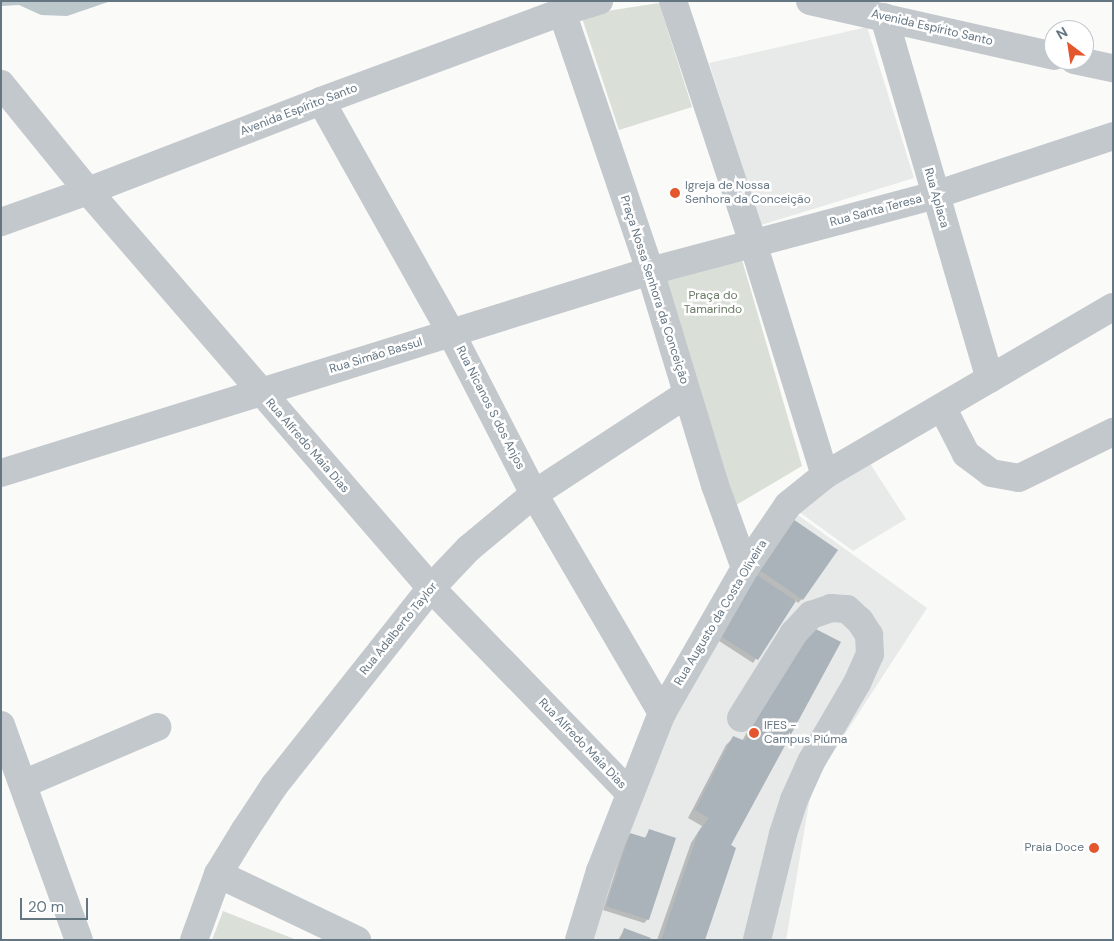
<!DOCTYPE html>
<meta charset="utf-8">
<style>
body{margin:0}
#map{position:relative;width:1114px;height:941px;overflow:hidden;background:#fafaf8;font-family:"DM Sans",sans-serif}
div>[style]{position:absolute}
.built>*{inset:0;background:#e8e9e9}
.green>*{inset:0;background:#dadfd7}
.water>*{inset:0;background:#bbc7cb}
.shadow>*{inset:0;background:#0003}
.building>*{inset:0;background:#aab3b9}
.minor>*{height:28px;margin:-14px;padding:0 14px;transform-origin:14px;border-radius:14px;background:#c3c8cc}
.dots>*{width:14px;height:14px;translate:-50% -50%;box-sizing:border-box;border:2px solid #fff;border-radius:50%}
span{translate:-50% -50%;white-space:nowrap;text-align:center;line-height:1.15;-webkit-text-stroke:5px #fff;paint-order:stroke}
.street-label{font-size:12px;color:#657683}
.poi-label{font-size:12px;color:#657683}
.left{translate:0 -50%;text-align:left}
.right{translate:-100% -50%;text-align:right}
.park-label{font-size:12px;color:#687a64}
.frame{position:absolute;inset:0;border:2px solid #657683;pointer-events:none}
.north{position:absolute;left:1044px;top:20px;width:50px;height:50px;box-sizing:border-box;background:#fff;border:1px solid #c1c8cd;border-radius:50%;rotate:329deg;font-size:14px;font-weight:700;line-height:20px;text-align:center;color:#657683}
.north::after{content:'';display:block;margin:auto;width:18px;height:22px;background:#e4572e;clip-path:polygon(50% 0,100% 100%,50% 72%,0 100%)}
.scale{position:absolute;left:20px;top:898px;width:68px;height:22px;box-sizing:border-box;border:2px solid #657683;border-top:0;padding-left:6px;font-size:15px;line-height:18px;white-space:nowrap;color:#657683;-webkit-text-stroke:4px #fff;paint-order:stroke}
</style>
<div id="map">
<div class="built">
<i style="clip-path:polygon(867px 27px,914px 178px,761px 225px,709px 63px)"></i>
<i style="clip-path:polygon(869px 462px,906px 519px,853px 551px,795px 509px)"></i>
<i style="clip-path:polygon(791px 510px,927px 608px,812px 785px,786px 940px,588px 940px,684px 686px)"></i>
</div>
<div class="green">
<i style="clip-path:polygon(659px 3px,692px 107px,619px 130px,581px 15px)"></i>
<i style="clip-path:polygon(740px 253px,802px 466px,736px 505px,663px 275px)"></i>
<i style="clip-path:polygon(223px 911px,297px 940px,212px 940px)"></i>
</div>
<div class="water">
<i style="clip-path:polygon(1px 1px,111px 1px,67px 16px,41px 15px,19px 5px,1px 6px)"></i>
</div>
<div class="shadow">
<i style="clip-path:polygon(786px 522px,802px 599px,798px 603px,795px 600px,753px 663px,713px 637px)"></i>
<i style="clip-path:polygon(801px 635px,730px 846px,703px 940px,657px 940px,691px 843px,702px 826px,688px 818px,726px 745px,734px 737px,742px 741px)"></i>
<i style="clip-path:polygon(649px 831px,648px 919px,644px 923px,603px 910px,626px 838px,630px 835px,644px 839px)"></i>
<i style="clip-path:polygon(624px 930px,649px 940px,618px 940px)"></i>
</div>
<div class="building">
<i style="clip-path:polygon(790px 517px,838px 550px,803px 600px,755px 567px)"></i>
<i style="clip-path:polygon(755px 574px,796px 601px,758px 660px,716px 633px)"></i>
<i style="clip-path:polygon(808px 625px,841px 642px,731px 845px,736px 848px,705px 940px,661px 940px,698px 833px,709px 818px,695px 810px,733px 736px,745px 741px)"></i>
<i style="clip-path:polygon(649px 829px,676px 838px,649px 920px,606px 906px,630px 833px,646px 838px)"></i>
<i style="clip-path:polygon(624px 928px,651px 938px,650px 940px,620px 940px)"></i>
</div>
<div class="minor">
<i style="left:673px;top:1px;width:255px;rotate:71.7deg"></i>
<i style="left:753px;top:243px;width:243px;rotate:72.8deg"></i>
<i style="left:810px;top:1px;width:250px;rotate:12.7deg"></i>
<i style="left:562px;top:12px;width:274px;rotate:71.2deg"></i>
<i style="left:650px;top:271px;width:224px;rotate:73.1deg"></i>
<i style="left:715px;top:485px;width:88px;rotate:70.1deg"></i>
<i style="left:884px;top:17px;width:377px;rotate:73.7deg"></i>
<i style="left:1074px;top:60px;width:40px;rotate:12deg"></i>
<i style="left:1px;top:84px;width:138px;rotate:50.9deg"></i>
<i style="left:88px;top:191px;width:525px;rotate:49.17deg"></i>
<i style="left:431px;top:588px;width:286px;rotate:45.9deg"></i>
<i style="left:321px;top:101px;width:266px;rotate:60.7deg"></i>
<i style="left:451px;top:333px;width:181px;rotate:62.7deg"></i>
<i style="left:534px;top:494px;width:254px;rotate:59.7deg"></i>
<i style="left:1px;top:222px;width:92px;rotate:-19.6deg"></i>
<i style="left:88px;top:191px;width:250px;rotate:-21.1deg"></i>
<i style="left:321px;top:101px;width:257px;rotate:-20.3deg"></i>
<i style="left:562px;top:12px;width:39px;rotate:-17deg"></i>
<i style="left:942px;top:407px;width:53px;rotate:62.9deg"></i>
<i style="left:966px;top:454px;width:31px;rotate:37deg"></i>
<i style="left:991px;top:473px;width:28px;rotate:10deg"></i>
<i style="left:1019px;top:478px;width:105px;rotate:-26.1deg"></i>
<i style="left:1px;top:473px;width:680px;rotate:-17.29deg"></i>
<i style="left:650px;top:271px;width:295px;rotate:-14.9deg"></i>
<i style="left:935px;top:195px;width:188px;rotate:-18.3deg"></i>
<i style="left:741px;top:718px;width:100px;rotate:-58.1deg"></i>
<i style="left:794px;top:633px;width:25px;rotate:-47deg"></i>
<i style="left:811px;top:615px;width:21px;rotate:-19deg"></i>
<i style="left:831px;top:608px;width:16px;rotate:4deg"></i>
<i style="left:847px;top:609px;width:18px;rotate:43deg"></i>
<i style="left:860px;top:621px;width:17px;rotate:57deg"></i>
<i style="left:869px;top:635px;width:19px;rotate:87deg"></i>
<i style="left:870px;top:654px;width:32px;rotate:114deg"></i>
<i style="left:857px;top:683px;width:91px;rotate:120.2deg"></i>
<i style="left:811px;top:762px;width:42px;rotate:114.1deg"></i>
<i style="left:794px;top:800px;width:36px;rotate:108deg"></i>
<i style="left:783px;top:834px;width:109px;rotate:103.8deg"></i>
<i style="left:1px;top:725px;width:229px;rotate:70.1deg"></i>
<i style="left:23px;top:784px;width:146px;rotate:-23deg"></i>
<i style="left:218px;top:874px;width:154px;rotate:25.4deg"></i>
<i style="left:194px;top:940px;width:70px;rotate:-70deg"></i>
<i style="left:218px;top:874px;width:52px;rotate:-58.5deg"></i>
<i style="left:245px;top:830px;width:53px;rotate:-56.6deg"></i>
<i style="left:274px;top:786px;width:253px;rotate:-51.6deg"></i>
<i style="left:431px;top:588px;width:54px;rotate:-46.5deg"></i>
<i style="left:468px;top:549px;width:86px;rotate:-39.8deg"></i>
<i style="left:534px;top:494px;width:183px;rotate:-33.2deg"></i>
<i style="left:579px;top:940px;width:72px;rotate:-73.1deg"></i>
<i style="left:600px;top:871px;width:170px;rotate:-68.6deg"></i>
<i style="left:662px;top:713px;width:167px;rotate:-60.2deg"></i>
<i style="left:745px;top:568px;width:76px;rotate:-55.7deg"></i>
<i style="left:788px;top:505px;width:48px;rotate:-39deg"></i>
<i style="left:825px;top:475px;width:333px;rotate:-30.3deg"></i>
</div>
<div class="dots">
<i style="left:675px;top:193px;background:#e4572e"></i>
<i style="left:754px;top:733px;background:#e4572e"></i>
<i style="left:1094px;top:848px;background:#e4572e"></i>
</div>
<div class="street-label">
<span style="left:932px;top:28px;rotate:13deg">Avenida Espírito Santo</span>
<span style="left:299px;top:110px;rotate:-21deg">Avenida Espírito Santo</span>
<span style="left:936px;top:198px;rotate:74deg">Rua Aplaca</span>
<span style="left:876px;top:211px;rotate:-15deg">Rua Santa Teresa</span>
<span style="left:654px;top:290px;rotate:72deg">Praça Nossa Senhora da Conceição</span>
<span style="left:376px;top:356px;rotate:-17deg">Rua Simão Bassul</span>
<span style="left:490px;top:408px;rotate:63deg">Rua Nicanos S dos Anjos</span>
<span style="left:307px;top:446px;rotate:49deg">Rua Alfredo Maia Dias</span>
<span style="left:721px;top:613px;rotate:-59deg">Rua Augusto da Costa Oliveira</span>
<span style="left:399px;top:629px;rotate:-51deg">Rua Adalberto Taylor</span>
<span style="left:582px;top:744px;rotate:46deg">Rua Alfredo Maia Dias</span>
</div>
<div class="poi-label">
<span class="left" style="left:685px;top:193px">Igreja de Nossa<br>Senhora da Conceição</span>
<span class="left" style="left:764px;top:733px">IFES -<br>Campus Piúma</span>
<span class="right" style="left:1084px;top:848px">Praia Doce</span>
</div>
<div class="park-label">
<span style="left:713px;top:303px">Praça do<br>Tamarindo</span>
</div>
<div class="frame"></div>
<div class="north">N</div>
<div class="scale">20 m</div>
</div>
